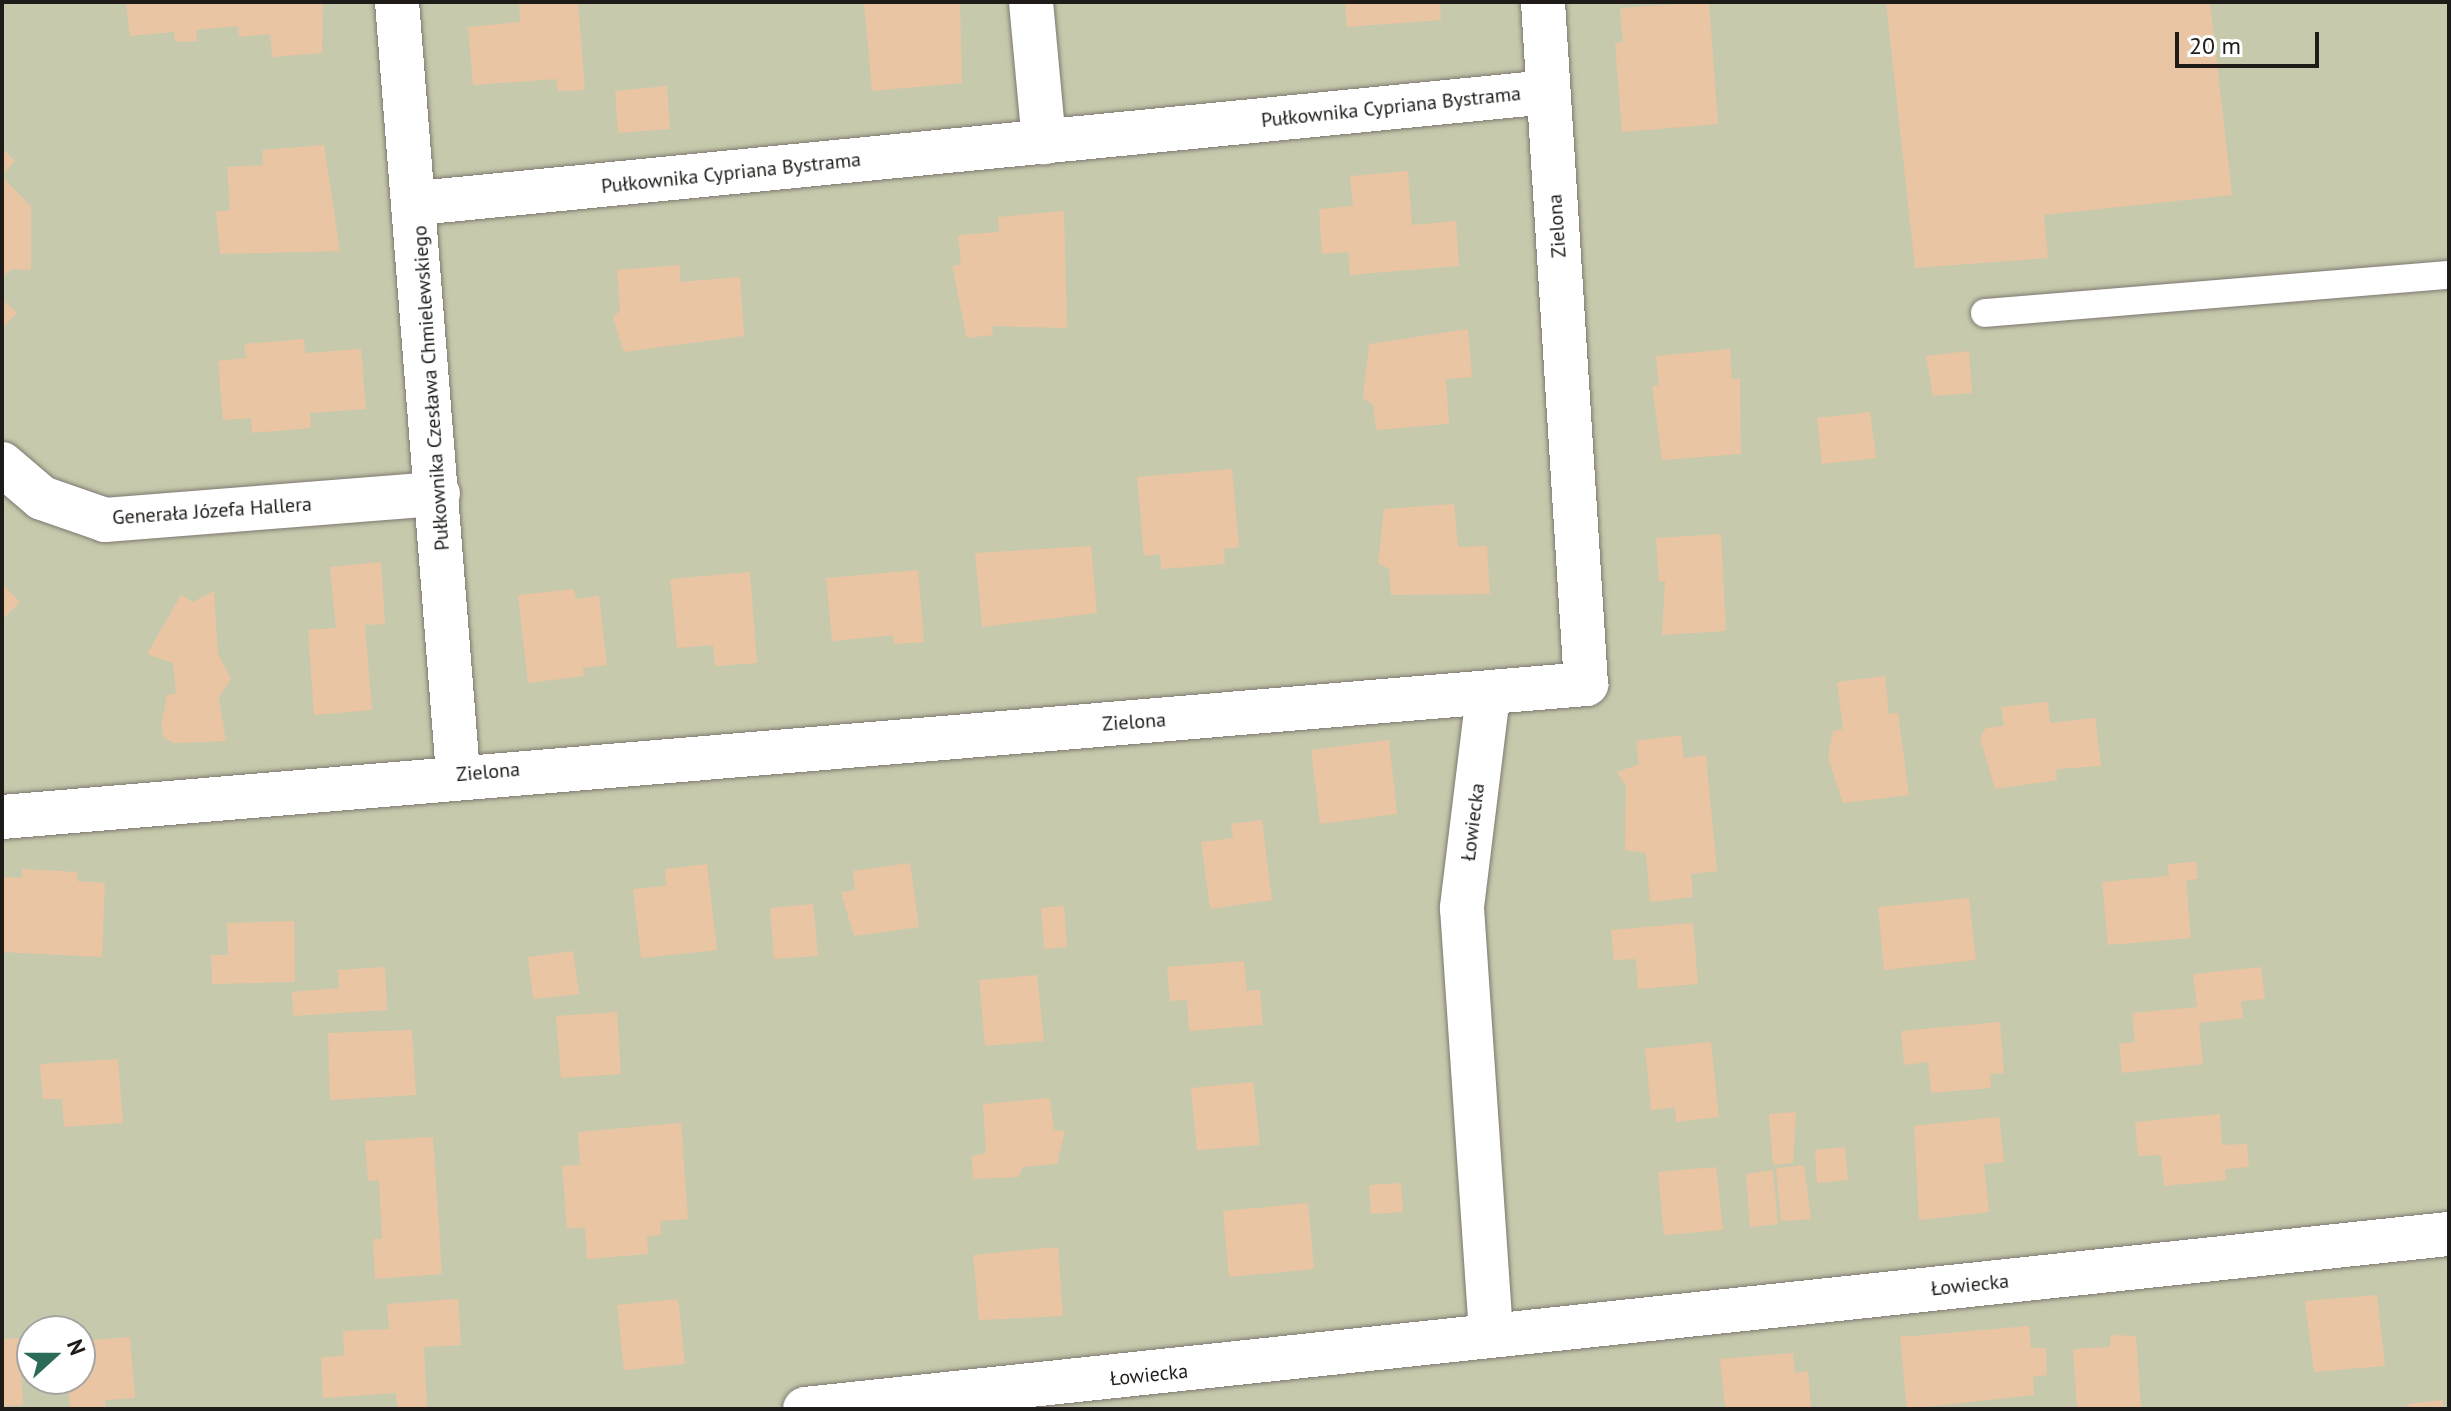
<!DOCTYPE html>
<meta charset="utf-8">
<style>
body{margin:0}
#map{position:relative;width:2451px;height:1411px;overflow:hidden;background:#eae2db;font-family:"PT Sans",sans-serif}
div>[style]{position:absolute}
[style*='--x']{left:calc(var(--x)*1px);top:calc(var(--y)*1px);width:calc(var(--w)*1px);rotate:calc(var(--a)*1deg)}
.green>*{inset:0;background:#c6c9ab}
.building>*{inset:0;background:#eac5a4}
.roads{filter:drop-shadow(0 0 2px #7f7771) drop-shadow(0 0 2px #7f7771)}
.lane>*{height:28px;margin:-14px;padding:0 14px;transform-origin:14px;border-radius:14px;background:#fff}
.street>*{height:44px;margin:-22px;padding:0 22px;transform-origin:22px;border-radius:22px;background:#fff}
span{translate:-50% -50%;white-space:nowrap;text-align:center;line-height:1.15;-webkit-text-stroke:8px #fff;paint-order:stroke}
.street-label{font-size:20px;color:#1e1b18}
.frame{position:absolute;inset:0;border:4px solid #1e1b18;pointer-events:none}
.north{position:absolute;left:16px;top:1315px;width:80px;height:80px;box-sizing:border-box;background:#fff;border:2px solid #a5a4a3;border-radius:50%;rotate:69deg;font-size:22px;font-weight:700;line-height:32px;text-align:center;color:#1e1b18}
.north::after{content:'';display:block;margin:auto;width:28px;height:36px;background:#2b6b58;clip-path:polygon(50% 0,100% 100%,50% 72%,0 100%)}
.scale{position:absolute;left:2175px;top:32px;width:144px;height:36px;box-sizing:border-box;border:4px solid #1e1b18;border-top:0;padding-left:10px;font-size:24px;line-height:28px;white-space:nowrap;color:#1e1b18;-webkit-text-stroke:6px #fff;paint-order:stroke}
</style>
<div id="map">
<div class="green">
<div style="clip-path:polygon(evenodd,2px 2px,2449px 2px,2449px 1409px,2px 1409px,2px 2px,32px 1331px,80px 1331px,80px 1379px,32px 1379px,32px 1331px)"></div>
</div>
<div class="building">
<div style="clip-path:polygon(126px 2px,323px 2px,322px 53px,272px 57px,270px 34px,239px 37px,238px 26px,196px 30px,197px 41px,175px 42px,174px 32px,130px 36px)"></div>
<div style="clip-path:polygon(519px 2px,578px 2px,585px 90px,558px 91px,556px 79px,473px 85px,468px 27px,520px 22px)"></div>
<div style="clip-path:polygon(864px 2px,960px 2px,962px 83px,872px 91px)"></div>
<div style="clip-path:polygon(1345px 2px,1440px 2px,1441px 20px,1347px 27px)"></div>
<div style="clip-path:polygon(1709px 2px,1718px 124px,1622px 132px,1615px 43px,1623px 42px,1620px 8px)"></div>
<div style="clip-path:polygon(1886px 2px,2210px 2px,2232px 195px,2044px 215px,2048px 258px,1915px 268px)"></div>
<div style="clip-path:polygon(667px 86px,670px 129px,618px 133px,615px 91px)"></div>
<div style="clip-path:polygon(324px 145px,340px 251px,220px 254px,216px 212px,230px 210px,227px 167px,263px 165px,262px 150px)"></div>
<div style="clip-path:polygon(2px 148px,15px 161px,2px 175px)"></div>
<div style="clip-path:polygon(1408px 171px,1412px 225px,1456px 221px,1459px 266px,1350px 275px,1348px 252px,1322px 254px,1319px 209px,1353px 206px,1350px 176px)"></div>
<div style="clip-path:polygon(2px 177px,31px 206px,31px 270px,11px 269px,2px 278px)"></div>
<div style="clip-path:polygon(1064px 211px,1067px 328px,992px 326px,993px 335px,967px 338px,952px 266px,961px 265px,958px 235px,999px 232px,998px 217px)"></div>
<div style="clip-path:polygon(680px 265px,680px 282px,740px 277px,744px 336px,624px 352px,613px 318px,620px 310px,617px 270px)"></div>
<div style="clip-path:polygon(2px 299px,17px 313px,2px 328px)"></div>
<div style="clip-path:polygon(1468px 329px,1472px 377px,1446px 379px,1449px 424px,1376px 430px,1373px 405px,1363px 398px,1369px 344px)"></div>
<div style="clip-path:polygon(304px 339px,305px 353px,361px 349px,366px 409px,310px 413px,311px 428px,252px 433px,251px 418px,223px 420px,218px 361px,246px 358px,244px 344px)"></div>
<div style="clip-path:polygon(1730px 349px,1732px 379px,1740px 379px,1741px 454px,1662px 460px,1652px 386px,1659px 385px,1656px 356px)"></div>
<div style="clip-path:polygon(1969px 351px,1972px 393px,1933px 396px,1926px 356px)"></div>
<div style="clip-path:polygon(1870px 412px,1876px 458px,1822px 464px,1817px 418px)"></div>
<div style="clip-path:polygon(1232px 469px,1239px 547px,1224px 549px,1225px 564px,1161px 569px,1160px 554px,1144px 556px,1137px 477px)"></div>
<div style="clip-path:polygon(1454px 504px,1458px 547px,1487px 546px,1490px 594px,1391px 595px,1389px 569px,1378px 563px,1384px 509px)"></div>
<div style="clip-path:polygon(1721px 534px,1726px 631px,1662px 635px,1665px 581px,1659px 582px,1656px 538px)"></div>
<div style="clip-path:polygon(1091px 546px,1097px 613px,982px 627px,975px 553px)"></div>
<div style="clip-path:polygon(381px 562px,385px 624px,365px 625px,372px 710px,314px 715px,308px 630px,336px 628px,330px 567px)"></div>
<div style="clip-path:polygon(918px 570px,924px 642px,894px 644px,893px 635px,832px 641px,826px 578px)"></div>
<div style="clip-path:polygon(750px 572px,757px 663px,715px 666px,713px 645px,677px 648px,670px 579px)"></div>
<div style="clip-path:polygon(2px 584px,20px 602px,2px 620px)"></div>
<div style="clip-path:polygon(574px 589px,576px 599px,599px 596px,607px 665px,583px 668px,584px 676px,528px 683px,518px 595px)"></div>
<div style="clip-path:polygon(214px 591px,218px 654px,231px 679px,219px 697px,226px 741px,174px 743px,164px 738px,161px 726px,167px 695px,176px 694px,173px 663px,147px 654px,181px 595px,193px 602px)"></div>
<div style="clip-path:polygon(1885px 676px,1889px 714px,1898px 713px,1909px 795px,1843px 803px,1828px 758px,1833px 731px,1843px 729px,1837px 682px)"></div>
<div style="clip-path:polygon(2048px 702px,2050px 723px,2095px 718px,2101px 766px,2056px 769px,2057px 780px,1995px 789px,1980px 738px,1986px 728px,2004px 726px,2001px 707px)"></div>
<div style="clip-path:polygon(1681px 735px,1684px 758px,1706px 755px,1717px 871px,1691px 874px,1693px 897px,1650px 902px,1646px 853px,1625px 850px,1626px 786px,1617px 772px,1639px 764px,1636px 741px)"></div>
<div style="clip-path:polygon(1389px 740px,1397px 814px,1320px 824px,1311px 750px)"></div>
<div style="clip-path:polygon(1262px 820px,1272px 900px,1210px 909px,1201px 842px,1233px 838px,1231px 824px)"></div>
<div style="clip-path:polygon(2196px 862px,2198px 879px,2186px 880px,2191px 938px,2108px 945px,2102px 882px,2169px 876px,2168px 864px)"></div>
<div style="clip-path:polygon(910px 863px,919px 927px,854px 936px,841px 892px,855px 890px,853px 871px)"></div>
<div style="clip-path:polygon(707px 864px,717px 950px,641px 958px,633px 889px,666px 886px,665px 869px)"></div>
<div style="clip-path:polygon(22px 869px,77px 872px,77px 881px,105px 883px,102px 957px,2px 952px,2px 877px,22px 878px)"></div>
<div style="clip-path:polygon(1969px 898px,1976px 960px,1884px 970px,1878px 907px)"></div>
<div style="clip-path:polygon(813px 904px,818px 956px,774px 959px,770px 908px)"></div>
<div style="clip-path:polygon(1064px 906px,1067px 947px,1044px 949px,1041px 908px)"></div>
<div style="clip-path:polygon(294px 921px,295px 982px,212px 984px,211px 955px,228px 955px,227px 923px)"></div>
<div style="clip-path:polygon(1693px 923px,1698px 984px,1638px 989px,1636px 959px,1614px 960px,1611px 930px)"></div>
<div style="clip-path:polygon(573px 951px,579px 994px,533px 999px,528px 957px)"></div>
<div style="clip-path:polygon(1244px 961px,1247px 991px,1260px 990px,1263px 1025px,1189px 1031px,1187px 1000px,1170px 1001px,1167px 967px)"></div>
<div style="clip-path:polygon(385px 967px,387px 1010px,293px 1016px,292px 992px,339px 988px,338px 970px)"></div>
<div style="clip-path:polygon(2261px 967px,2265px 999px,2241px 1001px,2243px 1018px,2199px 1023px,2203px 1064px,2122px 1073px,2119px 1044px,2135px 1042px,2132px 1013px,2197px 1007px,2193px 974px)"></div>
<div style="clip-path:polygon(1037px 975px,1044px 1041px,985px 1046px,979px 980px)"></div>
<div style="clip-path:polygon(617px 1012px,621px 1074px,561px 1078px,556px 1016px)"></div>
<div style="clip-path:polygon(2000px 1022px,2004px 1073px,1990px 1074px,1991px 1088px,1931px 1093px,1928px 1062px,1904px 1065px,1901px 1031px)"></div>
<div style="clip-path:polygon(412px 1030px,416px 1095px,330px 1100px,328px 1033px)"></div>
<div style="clip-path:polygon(1711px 1042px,1719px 1117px,1676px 1122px,1675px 1107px,1651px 1110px,1645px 1049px)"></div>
<div style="clip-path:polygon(118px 1059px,123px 1123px,64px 1127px,62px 1099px,43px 1099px,40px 1064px)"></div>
<div style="clip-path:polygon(1253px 1082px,1260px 1145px,1197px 1150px,1191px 1088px)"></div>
<div style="clip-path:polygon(1050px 1098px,1054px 1130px,1065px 1131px,1057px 1164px,1022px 1167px,1019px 1177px,973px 1179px,972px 1156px,986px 1153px,983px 1104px)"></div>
<div style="clip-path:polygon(1796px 1112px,1793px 1163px,1773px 1165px,1769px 1114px)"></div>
<div style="clip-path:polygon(2220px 1114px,2222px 1145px,2247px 1144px,2249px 1167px,2225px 1169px,2226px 1180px,2164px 1186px,2161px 1155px,2138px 1156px,2135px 1122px)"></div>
<div style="clip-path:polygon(1999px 1117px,2004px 1162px,1984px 1164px,1989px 1212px,1919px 1220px,1914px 1126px)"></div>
<div style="clip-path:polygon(681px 1123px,688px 1219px,660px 1221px,661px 1235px,647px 1236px,648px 1254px,587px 1259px,585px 1227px,567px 1229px,562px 1166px,580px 1165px,578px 1132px)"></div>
<div style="clip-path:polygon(433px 1137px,442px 1274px,375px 1279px,373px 1239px,382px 1239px,379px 1180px,368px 1181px,365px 1141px)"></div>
<div style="clip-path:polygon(1845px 1147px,1848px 1180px,1817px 1183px,1815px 1150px)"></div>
<div style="clip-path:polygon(1804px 1165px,1811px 1219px,1781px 1221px,1776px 1168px)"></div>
<div style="clip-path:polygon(1716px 1167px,1723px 1230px,1664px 1235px,1658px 1172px)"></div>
<div style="clip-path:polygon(1773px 1170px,1778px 1224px,1750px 1227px,1746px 1174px)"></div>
<div style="clip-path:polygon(1401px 1183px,1403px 1212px,1371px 1214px,1369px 1185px)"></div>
<div style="clip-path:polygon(1308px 1203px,1314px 1269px,1229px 1277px,1223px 1211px)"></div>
<div style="clip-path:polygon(1058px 1247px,1063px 1316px,979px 1320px,973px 1255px)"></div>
<div style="clip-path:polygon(2377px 1295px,2385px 1366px,2314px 1372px,2305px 1301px)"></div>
<div style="clip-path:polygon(458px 1299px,461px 1345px,424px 1347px,427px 1409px,397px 1409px,396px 1393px,323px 1398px,321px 1357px,344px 1356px,343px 1331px,389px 1329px,387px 1304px)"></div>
<div style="clip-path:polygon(678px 1299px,685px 1364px,624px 1370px,617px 1305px)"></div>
<div style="clip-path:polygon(2029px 1326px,2031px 1348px,2046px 1348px,2047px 1375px,2033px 1377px,2034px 1395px,1907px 1409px,1900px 1337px)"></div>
<div style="clip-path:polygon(2111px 1335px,2136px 1336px,2141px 1409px,2077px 1409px,2073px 1349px,2110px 1347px)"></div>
<div style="clip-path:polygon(130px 1337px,135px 1398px,105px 1400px,106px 1409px,70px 1409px,68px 1379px,80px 1379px,80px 1341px)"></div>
<div style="clip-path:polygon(19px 1338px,23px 1405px,2px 1406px,2px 1339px)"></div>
<div style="clip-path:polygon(1793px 1353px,1795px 1373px,1808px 1371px,1811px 1409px,1725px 1409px,1720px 1359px)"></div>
<div style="clip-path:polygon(2443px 1400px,2443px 1409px,2409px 1409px,2409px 1404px)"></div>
</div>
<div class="roads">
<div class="lane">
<div style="--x:1985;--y:313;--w:466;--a:-4.7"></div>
</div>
<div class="street">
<div style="--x:397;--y:2;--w:774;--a:85.48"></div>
<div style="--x:1031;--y:2;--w:141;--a:84.7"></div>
<div style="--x:418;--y:203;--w:1135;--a:-5.61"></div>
<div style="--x:2;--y:464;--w:52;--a:40.4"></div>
<div style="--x:42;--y:498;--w:67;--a:19.2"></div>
<div style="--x:105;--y:520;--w:334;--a:-4.5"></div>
<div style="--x:1488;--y:695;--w:215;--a:97"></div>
<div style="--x:1462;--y:908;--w:426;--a:86.1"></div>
<div style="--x:2;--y:817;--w:1590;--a:-4.8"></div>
<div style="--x:1586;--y:684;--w:683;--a:-93.61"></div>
<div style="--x:805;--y:1409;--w:1653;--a:-6.08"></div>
</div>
</div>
<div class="street-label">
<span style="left:1391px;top:107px;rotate:-6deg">Pułkownika Cypriana Bystrama</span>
<span style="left:731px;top:173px;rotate:-6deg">Pułkownika Cypriana Bystrama</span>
<span style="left:1557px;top:226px;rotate:-94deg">Zielona</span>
<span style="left:431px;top:388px;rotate:-94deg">Pułkownika Czesława Chmielewskiego</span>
<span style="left:212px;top:511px;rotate:-4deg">Generała Józefa Hallera</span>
<span style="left:1134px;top:722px;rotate:-4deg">Zielona</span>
<span style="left:488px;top:772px;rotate:-5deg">Zielona</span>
<span style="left:1473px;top:822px;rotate:-83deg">Łowiecka</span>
<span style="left:1970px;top:1285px;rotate:-6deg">Łowiecka</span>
<span style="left:1149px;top:1375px;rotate:-6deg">Łowiecka</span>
</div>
<div class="frame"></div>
<div class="north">N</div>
<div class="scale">20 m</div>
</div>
